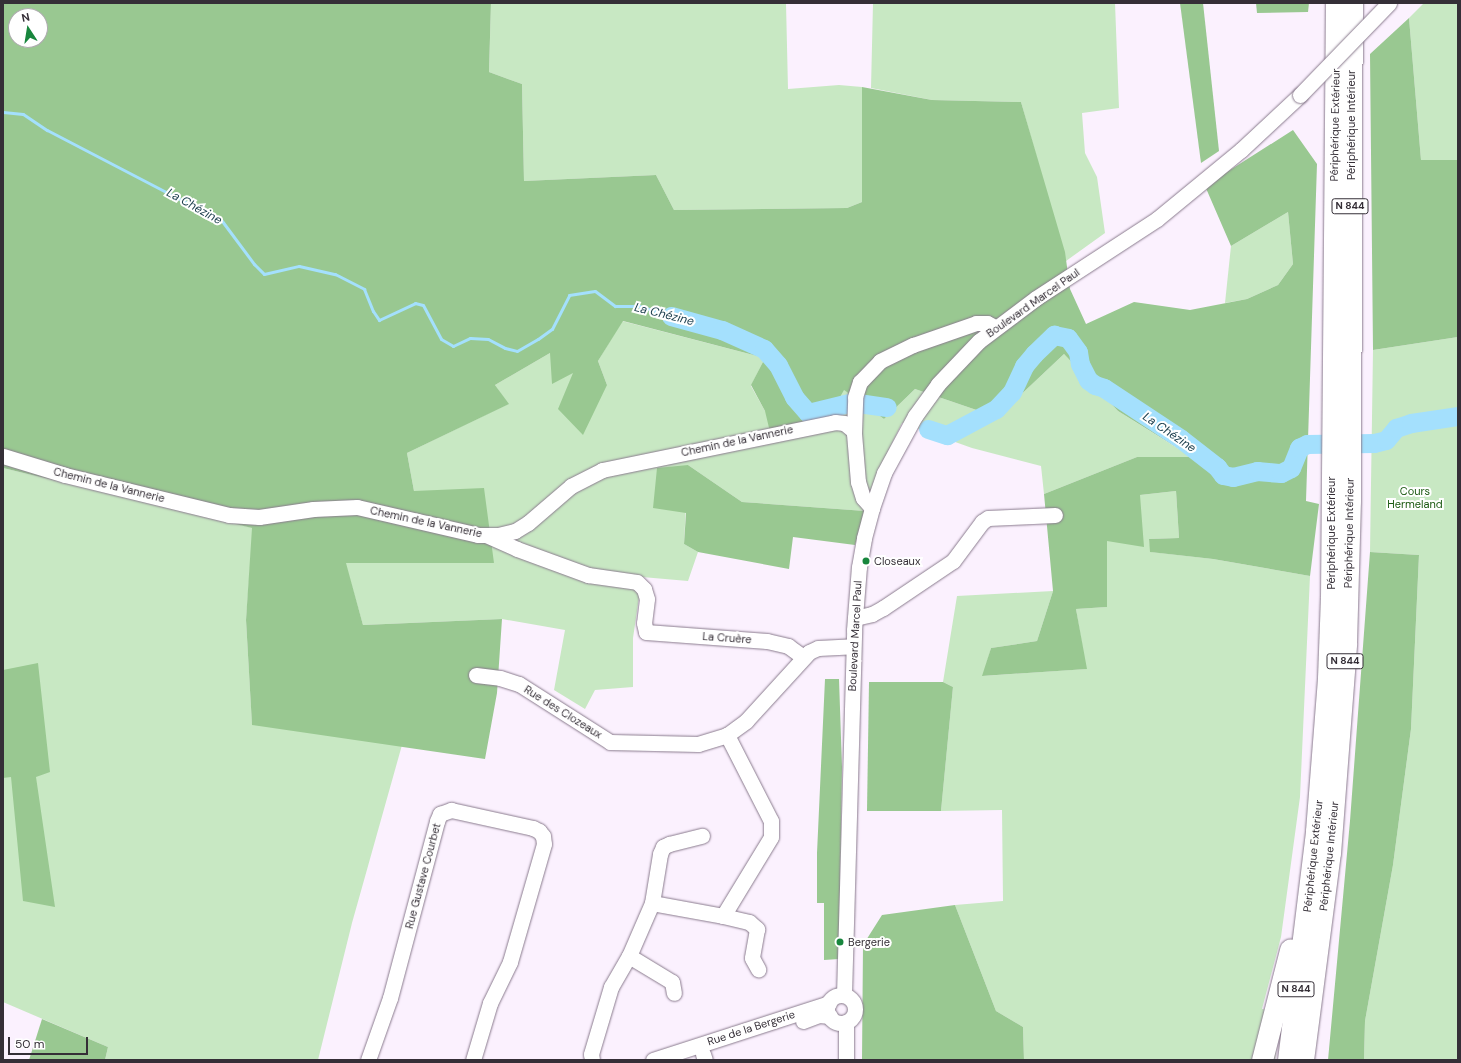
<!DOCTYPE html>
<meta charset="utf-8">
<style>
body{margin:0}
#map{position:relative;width:1461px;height:1063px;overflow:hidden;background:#fbf1fe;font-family:"DM Sans",sans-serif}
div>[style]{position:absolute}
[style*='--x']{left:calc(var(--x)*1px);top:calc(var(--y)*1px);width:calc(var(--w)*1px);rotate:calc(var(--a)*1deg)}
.green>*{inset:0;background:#c8e8c3}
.forest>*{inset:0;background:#99c891}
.stream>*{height:3px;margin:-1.5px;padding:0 1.5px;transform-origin:1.5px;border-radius:1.5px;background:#a4e0fd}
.river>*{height:19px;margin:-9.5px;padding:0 9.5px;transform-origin:9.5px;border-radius:9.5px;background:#a4e0fd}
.roads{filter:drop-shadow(0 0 1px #8a7b8e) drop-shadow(0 0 1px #8a7b8e)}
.minor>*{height:15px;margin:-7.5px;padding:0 7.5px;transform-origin:7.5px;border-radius:7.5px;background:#fff}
.minor>.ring{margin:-7.5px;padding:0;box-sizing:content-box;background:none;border:15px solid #fff;border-radius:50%}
.highway>*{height:21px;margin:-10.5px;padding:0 10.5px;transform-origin:10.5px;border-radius:10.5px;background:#fff}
.bridges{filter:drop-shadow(0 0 1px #8a7b8e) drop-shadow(0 0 1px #8a7b8e)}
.minor-bridge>*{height:15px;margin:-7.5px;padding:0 7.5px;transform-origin:7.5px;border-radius:7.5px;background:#fff}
.dots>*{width:11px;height:11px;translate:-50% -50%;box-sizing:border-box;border:2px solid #fff;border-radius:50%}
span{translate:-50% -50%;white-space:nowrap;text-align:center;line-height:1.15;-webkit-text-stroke:4px #fff;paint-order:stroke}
.shield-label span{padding:1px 3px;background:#fff;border:1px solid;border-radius:3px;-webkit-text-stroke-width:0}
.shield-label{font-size:10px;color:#352f37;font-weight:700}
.street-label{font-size:11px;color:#352f37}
.park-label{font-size:11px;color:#1a5810}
.poi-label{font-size:11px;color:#352f37}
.left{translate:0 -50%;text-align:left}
.water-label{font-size:12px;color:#183b4a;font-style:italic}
.frame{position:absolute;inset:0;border:4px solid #352f37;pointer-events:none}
.north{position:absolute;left:8px;top:8px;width:40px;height:40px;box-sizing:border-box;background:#fff;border:1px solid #aeacaf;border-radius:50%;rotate:348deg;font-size:11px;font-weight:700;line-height:16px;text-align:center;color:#352f37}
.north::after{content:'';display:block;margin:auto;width:14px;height:18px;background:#18863d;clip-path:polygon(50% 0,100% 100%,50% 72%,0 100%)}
.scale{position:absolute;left:8px;top:1037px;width:80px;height:18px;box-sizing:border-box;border:2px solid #352f37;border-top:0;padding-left:5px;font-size:12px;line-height:14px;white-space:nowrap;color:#352f37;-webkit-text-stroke:3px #fff;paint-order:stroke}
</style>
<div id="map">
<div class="green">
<div style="clip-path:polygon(491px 3px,786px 3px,788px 89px,839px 85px,862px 87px,862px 202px,847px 208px,674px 210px,656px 175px,524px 181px,522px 84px,489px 72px)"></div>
<div style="clip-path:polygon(873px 3px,1115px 3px,1119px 108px,1082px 113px,1085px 153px,1097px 177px,1105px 233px,1066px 261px,1021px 102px,932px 100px,871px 88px)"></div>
<div style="clip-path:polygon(1424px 3px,1458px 3px,1458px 160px,1421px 160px,1409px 18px)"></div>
<div style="clip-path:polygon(1288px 212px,1293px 264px,1278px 285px,1247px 299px,1225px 303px,1231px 246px)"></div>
<div style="clip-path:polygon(622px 321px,765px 358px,751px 386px,765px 411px,836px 404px,843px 389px,884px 419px,915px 389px,997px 417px,1064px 354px,1118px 411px,1193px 458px,1137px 457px,1044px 494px,1041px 466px,972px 448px,902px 423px,877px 474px,865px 511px,742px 502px,688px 465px,684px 544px,698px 552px,688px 581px,642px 577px,633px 638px,633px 687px,595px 690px,585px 709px,554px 690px,565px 630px,502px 619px,363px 625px,345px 562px,494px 563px,414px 491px,407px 453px,508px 404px,495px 385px,550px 353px,574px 373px,607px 385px,598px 361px)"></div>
<div style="clip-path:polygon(1458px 337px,1458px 1060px,1364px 1060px,1365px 1021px,1393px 865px,1411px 729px,1419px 555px,1370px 552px,1373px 350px)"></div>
<div style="clip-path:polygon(3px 468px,253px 528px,246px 620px,252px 724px,402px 745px,352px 923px,318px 1060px,105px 1060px,108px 1047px,3px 1002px)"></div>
<div style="clip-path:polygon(1176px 491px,1179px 538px,1149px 539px,1151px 552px,1213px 559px,1310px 576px,1300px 797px,1281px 937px,1262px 1009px,1281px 1011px,1275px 1060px,1024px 1060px,1023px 1027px,996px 1011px,955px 905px,1003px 901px,1002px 810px,941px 811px,953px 687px,943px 682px,957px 596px,1053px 591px,1037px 641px,991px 648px,983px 676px,1086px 669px,1076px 609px,1107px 607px,1107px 540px,1140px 495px)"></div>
</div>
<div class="forest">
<div style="clip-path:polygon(evenodd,3px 3px,491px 3px,489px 72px,522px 84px,524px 181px,656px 175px,674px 210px,847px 208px,862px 202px,862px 87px,932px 100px,1021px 102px,1065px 252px,1070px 289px,1086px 324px,1134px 302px,1190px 310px,1247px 299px,1278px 285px,1293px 264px,1288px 212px,1231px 246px,1205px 186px,1293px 130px,1317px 164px,1306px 501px,1319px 504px,1310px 576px,1213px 559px,1150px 552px,1149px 539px,1179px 538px,1176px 491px,1140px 495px,1144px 547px,1107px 541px,1107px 607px,1076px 609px,1087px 669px,982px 676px,991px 648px,1037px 641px,1053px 591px,1044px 494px,1137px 457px,1192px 457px,1118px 411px,1064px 354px,997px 417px,915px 389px,884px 419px,844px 390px,836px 404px,814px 421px,770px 432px,765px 411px,751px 385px,765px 358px,623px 321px,598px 361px,607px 385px,583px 435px,558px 409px,573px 373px,552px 384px,550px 353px,495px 385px,509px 404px,407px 453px,414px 491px,484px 488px,494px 563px,346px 563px,363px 625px,502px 619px,497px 693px,485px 759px,252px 725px,246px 620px,252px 528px,3px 468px,3px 3px,16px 16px,40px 16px,40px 40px,16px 40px,16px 16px)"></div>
<div style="clip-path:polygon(1180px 3px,1203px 3px,1219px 151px,1201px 163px)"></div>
<div style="clip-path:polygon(1256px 3px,1309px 3px,1308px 12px,1257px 13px)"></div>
<div style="clip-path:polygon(1409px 18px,1421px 160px,1458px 160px,1458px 337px,1373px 350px,1370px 54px)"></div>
<div style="clip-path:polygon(688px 465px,742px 502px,865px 511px,855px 545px,793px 537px,789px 569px,698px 552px,684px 544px,686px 513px,653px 508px,657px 468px)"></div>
<div style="clip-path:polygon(1370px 552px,1419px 555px,1411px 729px,1393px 865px,1365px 1021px,1364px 1060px,1328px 1060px,1350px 821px)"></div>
<div style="clip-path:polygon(38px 663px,50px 772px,36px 777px,55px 907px,23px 901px,11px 777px,3px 778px,3px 670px)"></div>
<div style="clip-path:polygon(825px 679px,839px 679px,842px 767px,839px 959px,824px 960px,824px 903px,817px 903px,817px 853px)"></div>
<div style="clip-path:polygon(869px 682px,943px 682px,953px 687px,941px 811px,867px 811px)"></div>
<div style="clip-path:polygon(955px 905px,996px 1011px,1023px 1027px,1024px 1060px,862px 1060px,863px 945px,882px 915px)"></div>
<div style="clip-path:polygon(42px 1019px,108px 1047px,105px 1060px,29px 1060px)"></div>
</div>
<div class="stream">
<div style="--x:3;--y:112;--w:20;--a:6"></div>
<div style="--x:23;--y:114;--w:29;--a:34"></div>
<div style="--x:47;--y:130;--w:197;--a:27.5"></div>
<div style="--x:222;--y:221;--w:54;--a:53.3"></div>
<div style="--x:254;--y:264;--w:14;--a:45"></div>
<div style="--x:264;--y:274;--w:36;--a:-13"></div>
<div style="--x:299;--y:266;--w:37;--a:13"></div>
<div style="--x:335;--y:274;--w:33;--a:27"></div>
<div style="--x:364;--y:289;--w:24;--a:68"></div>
<div style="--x:373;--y:311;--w:11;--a:56"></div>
<div style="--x:379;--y:320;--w:40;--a:-25"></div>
<div style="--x:415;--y:303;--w:8;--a:14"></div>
<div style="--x:423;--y:305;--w:38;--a:62"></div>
<div style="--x:441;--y:339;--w:14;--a:30"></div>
<div style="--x:453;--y:346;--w:19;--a:-25"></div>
<div style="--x:470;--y:338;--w:18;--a:3"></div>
<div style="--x:488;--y:339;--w:19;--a:28"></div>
<div style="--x:505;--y:348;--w:12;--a:14"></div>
<div style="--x:517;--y:351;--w:24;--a:-30"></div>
<div style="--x:538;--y:339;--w:17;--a:-36"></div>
<div style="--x:552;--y:329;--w:38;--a:-63"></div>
<div style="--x:569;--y:295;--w:26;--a:-9"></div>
<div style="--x:595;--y:291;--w:25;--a:37"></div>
<div style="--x:615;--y:306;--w:24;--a:0"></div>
<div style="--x:639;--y:306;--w:34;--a:17"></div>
</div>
<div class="river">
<div style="--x:671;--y:316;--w:53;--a:15.4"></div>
<div style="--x:722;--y:330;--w:46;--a:24.3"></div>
<div style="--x:764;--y:349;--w:21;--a:49"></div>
<div style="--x:778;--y:365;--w:36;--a:63"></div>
<div style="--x:794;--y:397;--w:21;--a:49"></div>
<div style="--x:808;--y:413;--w:42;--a:-13.7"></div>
<div style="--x:858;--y:403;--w:29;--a:8"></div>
<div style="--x:928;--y:429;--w:20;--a:18"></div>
<div style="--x:947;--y:435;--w:55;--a:-28"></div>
<div style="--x:996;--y:409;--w:23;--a:-47"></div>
<div style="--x:1012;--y:392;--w:29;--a:-65"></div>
<div style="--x:1024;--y:366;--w:16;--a:-50"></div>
<div style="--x:1034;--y:354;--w:28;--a:-44"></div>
<div style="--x:1054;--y:335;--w:14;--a:12"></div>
<div style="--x:1068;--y:338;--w:17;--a:54"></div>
<div style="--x:1078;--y:352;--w:12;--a:81"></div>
<div style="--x:1080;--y:364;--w:18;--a:63"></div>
<div style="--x:1088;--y:380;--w:9;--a:36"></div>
<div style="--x:1095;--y:385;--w:9;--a:18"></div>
<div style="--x:1104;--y:388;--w:92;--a:33.5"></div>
<div style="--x:1181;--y:439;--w:46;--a:37.9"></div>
<div style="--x:1217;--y:467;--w:10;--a:53"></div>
<div style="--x:1223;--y:475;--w:10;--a:11"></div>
<div style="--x:1233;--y:477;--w:25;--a:-14"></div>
<div style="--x:1257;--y:471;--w:24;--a:5"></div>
<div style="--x:1281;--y:473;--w:11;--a:-27"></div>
<div style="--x:1291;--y:468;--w:22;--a:-68"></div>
<div style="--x:1299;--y:448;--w:9;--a:-27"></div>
<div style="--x:1307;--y:444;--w:67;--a:-0.9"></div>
<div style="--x:1374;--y:443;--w:12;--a:-14"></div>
<div style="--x:1386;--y:440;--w:16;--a:-50"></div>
<div style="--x:1396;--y:428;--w:16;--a:-18"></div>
<div style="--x:1411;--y:423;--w:48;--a:-8.5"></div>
</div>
<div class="roads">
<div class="minor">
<div style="--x:3;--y:456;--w:65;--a:17"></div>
<div style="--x:65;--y:475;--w:169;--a:13.7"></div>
<div style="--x:229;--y:515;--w:30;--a:4"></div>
<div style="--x:259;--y:517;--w:55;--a:-8.4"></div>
<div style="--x:313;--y:509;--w:44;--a:-2.6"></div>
<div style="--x:357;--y:507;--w:124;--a:13"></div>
<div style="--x:478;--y:535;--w:20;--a:0"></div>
<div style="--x:498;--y:535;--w:17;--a:-13"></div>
<div style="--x:515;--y:531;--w:15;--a:-32"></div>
<div style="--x:528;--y:523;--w:57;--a:-40.7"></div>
<div style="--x:571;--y:486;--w:35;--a:-27"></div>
<div style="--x:602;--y:470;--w:238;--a:-11.6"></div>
<div style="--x:835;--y:422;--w:9;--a:6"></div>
<div style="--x:844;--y:423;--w:13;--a:39"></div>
<div style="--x:872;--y:508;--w:13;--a:-132"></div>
<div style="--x:863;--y:498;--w:17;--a:-107"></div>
<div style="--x:858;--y:482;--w:49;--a:-94.7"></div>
<div style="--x:854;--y:433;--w:36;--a:-88"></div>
<div style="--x:855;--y:397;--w:16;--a:-72"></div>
<div style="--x:860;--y:382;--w:29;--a:-46"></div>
<div style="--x:880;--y:361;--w:37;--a:-26"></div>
<div style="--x:913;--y:345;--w:67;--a:-19.2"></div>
<div style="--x:976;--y:323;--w:11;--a:0"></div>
<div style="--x:987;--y:323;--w:9;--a:27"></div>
<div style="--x:488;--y:536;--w:32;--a:24"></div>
<div style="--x:517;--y:549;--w:76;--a:20.1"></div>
<div style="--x:588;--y:575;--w:49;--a:8.1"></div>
<div style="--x:637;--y:582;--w:10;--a:45"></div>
<div style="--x:644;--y:589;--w:10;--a:73"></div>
<div style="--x:647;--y:599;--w:24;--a:97"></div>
<div style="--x:644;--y:623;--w:9;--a:77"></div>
<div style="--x:646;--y:632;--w:121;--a:4.3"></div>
<div style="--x:767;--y:641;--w:22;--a:13"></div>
<div style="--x:788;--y:646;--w:19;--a:36"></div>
<div style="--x:855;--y:618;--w:17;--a:-13"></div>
<div style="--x:872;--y:614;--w:13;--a:-29"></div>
<div style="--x:883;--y:608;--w:84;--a:-33.9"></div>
<div style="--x:953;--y:561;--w:49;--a:-53.4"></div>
<div style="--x:982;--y:522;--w:7;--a:-34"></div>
<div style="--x:988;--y:518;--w:67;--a:-2.6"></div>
<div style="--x:476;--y:675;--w:24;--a:7"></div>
<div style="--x:500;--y:678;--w:20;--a:18"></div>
<div style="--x:519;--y:684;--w:108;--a:32.5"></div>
<div style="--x:610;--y:742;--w:88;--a:1.3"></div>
<div style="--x:698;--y:744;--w:30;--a:-17"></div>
<div style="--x:727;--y:735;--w:24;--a:-36"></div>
<div style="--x:746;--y:721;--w:93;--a:-47.6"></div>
<div style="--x:809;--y:652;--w:10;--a:-24"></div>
<div style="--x:818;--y:648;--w:35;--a:-3"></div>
<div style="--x:652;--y:903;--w:72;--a:10.4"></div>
<div style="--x:723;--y:916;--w:92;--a:-58.7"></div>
<div style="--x:771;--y:837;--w:16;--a:-90"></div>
<div style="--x:771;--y:821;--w:97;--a:-117.1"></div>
<div style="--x:723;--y:916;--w:27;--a:13"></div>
<div style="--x:749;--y:922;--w:11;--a:41"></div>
<div style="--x:757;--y:929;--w:29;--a:100"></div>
<div style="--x:752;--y:958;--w:13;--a:61"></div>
<div style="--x:629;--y:956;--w:50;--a:31.2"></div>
<div style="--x:672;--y:982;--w:11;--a:80"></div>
<div style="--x:844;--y:995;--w:365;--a:-88.4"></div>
<div style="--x:854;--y:630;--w:63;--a:-85.5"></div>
<div style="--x:859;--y:567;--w:29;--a:-80"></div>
<div style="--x:864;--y:538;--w:31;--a:-75"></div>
<div style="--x:872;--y:508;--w:37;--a:-71"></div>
<div style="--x:884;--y:473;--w:65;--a:-61.5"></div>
<div style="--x:915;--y:416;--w:39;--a:-54"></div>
<div style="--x:938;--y:384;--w:59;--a:-46.4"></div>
<div style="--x:979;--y:341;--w:71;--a:-37"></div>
<div style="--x:1036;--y:298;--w:145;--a:-33.1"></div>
<div style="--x:1157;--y:219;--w:109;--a:-39.4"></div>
<div style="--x:1241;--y:150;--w:81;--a:-43"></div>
<div class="ring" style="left:827px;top:995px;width:13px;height:13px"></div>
<div style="--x:803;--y:1021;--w:17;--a:-21"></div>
<div style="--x:819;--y:1015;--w:11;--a:5"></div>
<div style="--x:703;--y:1054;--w:6;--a:72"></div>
<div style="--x:368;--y:1060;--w:66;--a:-70.5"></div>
<div style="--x:390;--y:998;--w:183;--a:-75.1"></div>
<div style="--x:437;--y:821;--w:8;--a:-67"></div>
<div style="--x:440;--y:814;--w:12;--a:-20"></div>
<div style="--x:451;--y:810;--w:84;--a:12.4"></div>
<div style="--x:533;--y:828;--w:7;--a:27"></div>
<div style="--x:539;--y:831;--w:6;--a:51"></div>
<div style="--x:543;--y:836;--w:8;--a:83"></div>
<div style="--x:544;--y:844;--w:123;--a:106.1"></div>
<div style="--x:510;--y:962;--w:46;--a:116"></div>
<div style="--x:490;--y:1003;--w:59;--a:106.6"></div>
<div style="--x:592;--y:1060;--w:6;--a:-99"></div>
<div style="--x:591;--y:1054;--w:70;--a:-73.4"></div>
<div style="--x:611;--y:987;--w:36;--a:-60"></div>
<div style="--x:629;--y:956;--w:58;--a:-66.5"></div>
<div style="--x:652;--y:903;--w:50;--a:-80.7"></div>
<div style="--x:660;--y:854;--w:8;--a:-67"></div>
<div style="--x:663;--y:847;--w:7;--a:-27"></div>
<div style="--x:669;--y:844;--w:34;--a:-14"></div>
<div style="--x:653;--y:1060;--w:185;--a:-17.9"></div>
<div style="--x:846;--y:1060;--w:38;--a:-90"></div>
</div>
<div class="highway">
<div style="--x:1262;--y:1060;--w:114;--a:-75.7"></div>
<div style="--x:1288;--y:1060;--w:231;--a:-83"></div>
<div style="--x:1316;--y:831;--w:153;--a:-85.5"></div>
<div style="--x:1328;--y:678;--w:81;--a:-87.9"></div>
<div style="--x:1331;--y:597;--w:594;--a:-89.52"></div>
<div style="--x:1303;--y:1060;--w:209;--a:-82.6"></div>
<div style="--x:1330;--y:853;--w:211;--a:-85.6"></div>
<div style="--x:1346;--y:643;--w:142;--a:-88.4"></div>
<div style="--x:1350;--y:501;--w:498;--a:-89.8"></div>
</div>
</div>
<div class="bridges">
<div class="minor-bridge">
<div style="--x:1300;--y:95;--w:128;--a:-45.9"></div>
</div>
</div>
<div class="dots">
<div style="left:866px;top:561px;background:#18863d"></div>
<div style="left:840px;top:942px;background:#18863d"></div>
</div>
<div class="shield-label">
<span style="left:1350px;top:206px">N 844</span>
<span style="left:1345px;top:661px">N 844</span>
<span style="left:1296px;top:989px">N 844</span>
</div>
<div class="street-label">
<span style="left:1335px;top:125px;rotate:-89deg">Périphérique Extérieur</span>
<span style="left:1351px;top:125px;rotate:-90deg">Périphérique Intérieur</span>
<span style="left:1033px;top:303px;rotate:-35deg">Boulevard Marcel Paul</span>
<span style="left:737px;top:441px;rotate:-12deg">Chemin de la Vannerie</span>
<span style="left:109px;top:485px;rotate:14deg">Chemin de la Vannerie</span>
<span style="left:426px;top:522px;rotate:12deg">Chemin de la Vannerie</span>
<span style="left:1331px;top:533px;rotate:-90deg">Périphérique Extérieur</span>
<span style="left:1349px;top:533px;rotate:-89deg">Périphérique Intérieur</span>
<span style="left:855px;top:636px;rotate:-87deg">Boulevard Marcel Paul</span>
<span style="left:727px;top:638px;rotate:4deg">La Cruère</span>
<span style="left:563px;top:712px;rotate:32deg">Rue des Clozeaux</span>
<span style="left:1313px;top:856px;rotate:-84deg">Périphérique Extérieur</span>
<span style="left:1329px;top:856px;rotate:-84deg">Périphérique Intérieur</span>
<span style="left:423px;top:876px;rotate:-75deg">Rue Gustave Courbet</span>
<span style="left:751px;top:1028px;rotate:-18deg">Rue de la Bergerie</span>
</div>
<div class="park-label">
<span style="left:1415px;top:498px">Cours<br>Hermeland</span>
</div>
<div class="poi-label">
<span class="left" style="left:874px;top:561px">Closeaux</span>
<span class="left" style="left:848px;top:942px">Bergerie</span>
</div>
<div class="water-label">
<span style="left:194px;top:207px;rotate:29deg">La Chézine</span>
<span style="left:664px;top:315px;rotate:14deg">La Chézine</span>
<span style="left:1169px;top:433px;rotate:34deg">La Chézine</span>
</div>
<div class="frame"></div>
<div class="north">N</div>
<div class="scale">50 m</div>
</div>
